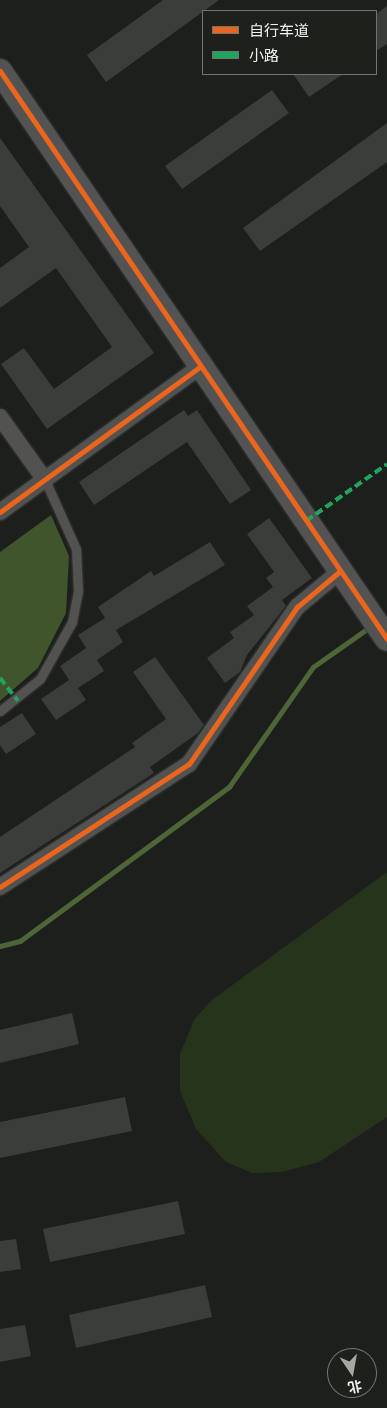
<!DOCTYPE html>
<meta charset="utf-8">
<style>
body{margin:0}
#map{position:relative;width:387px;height:1408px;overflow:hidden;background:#1d1f1c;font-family:"Libre Baskerville","Noto Sans SC",serif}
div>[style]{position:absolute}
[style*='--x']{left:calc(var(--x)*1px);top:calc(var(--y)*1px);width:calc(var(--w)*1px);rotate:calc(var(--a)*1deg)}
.green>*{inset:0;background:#27341c}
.forest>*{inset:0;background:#40552b}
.stream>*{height:4.5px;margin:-2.25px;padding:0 2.25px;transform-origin:2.25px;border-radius:2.25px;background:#4e6538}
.building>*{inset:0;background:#3b3d3a}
.roads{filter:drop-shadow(0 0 1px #3a3c3a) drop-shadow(0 0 1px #3a3c3a)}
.lane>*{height:9px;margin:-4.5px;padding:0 4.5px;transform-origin:4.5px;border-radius:4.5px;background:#525251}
.street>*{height:16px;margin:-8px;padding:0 8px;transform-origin:8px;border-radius:8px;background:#525251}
.secondary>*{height:24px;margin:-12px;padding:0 12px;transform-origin:12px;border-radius:12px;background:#545353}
.quiet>*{height:4px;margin-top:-2px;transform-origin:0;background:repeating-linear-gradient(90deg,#20a55d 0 8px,transparent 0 12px)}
.cycleway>*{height:5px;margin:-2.5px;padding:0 2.5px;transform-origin:2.5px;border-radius:2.5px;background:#eb651d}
span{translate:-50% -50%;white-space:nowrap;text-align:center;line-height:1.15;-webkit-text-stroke:4px #1d201b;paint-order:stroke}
.legend{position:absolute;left:202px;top:10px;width:175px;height:65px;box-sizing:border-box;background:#1d201b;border:1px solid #71746f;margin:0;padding:6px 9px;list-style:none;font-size:15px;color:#eff2ee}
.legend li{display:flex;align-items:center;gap:10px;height:25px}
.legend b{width:25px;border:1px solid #71746f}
.north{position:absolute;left:327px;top:1348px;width:50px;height:50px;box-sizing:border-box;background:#1d201b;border:1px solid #71746f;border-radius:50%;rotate:168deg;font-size:14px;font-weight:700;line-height:20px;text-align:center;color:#eff2ee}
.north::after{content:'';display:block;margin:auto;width:18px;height:22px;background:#a6a8a4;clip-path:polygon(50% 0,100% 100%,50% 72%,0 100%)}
</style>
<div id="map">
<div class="green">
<div style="clip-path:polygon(387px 872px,387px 1117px,319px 1162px,282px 1172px,252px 1173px,226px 1162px,196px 1129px,180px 1091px,180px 1054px,194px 1020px,212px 1000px)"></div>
</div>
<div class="forest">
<div style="clip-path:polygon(51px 515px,69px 556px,66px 613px,38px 668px,0 701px,0 552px)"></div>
</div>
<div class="stream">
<div style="--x:0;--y:946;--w:21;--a:-14"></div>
<div style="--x:20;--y:941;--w:260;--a:-36.4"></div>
<div style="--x:229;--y:787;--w:146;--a:-55"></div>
<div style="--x:313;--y:667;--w:70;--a:-35.1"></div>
</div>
<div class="building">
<div style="clip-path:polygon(163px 0,219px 0,106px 82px,87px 55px)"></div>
<div style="clip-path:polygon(387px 6px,387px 44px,376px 51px,376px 14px)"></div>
<div style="clip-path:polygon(293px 74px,343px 74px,309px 97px)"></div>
<div style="clip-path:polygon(272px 90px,289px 113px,182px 189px,165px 166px)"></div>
<div style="clip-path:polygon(387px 123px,387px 162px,260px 251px,243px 228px)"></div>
<div style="clip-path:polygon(0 138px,154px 353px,47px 429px,1px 364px,24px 348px,54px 389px,112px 347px,56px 268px,0 308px,0 268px,29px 247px,0 206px)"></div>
<div style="clip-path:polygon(184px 410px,188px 416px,197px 410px,251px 490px,230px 504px,187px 442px,94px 505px,79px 482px)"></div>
<div style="clip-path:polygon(269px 518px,312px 578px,282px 600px,286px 606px,247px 655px,240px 672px,225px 683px,207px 658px,234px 638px,230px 632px,254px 615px,247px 606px,273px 587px,266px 578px,274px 572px,247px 534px)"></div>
<div style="clip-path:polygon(210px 542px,225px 565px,116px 630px,123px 642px,97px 660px,104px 671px,78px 688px,86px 700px,56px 720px,41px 699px,69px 680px,60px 666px,86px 648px,78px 635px,105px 618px,98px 607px,151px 571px,154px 576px)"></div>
<div style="clip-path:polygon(155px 657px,204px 725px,198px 733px,150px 767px,154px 773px,0 873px,0 837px,135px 747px,132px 743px,166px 719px,133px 672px)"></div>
<div style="clip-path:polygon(22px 713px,36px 734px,6px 754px,0 745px,0 727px)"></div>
<div style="clip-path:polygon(72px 1013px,79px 1044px,0 1063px,0 1030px)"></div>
<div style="clip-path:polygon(125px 1097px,132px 1131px,0 1158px,0 1122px)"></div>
<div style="clip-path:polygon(178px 1201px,185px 1234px,50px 1262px,43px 1229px)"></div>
<div style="clip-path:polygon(16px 1239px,21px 1269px,0 1272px,0 1241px)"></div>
<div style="clip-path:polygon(205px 1285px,212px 1317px,76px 1348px,69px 1315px)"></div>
<div style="clip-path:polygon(25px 1325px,31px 1356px,0 1362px,0 1329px)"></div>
</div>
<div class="roads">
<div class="lane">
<div style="--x:0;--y:711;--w:51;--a:-38.7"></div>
<div style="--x:40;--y:679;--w:65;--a:-60.7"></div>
<div style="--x:72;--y:622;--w:32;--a:-79"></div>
<div style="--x:78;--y:591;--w:42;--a:-92.7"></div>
<div style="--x:76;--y:549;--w:76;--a:-114.2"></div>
</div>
<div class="street">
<div style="--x:0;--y:417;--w:77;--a:54.5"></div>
<div style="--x:0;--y:512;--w:248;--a:-36"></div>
<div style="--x:0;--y:887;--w:225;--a:-33.1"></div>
<div style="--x:189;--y:764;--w:191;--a:-55.5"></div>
<div style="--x:297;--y:607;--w:56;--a:-39.9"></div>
</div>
<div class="secondary">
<div style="--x:0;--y:71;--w:687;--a:55.73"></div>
</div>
</div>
<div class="quiet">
<div style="--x:306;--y:521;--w:99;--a:-35.1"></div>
<div style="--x:0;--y:678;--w:29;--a:52"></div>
</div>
<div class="cycleway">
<div style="--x:0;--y:71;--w:687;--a:55.73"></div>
<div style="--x:0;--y:512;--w:248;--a:-36"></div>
<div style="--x:0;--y:887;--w:225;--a:-33.1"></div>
<div style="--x:189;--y:764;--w:191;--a:-55.5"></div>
<div style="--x:297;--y:607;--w:56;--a:-39.9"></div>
</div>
<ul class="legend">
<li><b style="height:6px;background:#eb651d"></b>自行车道</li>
<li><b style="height:6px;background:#20a55d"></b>小路</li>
</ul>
<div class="north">北</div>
</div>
